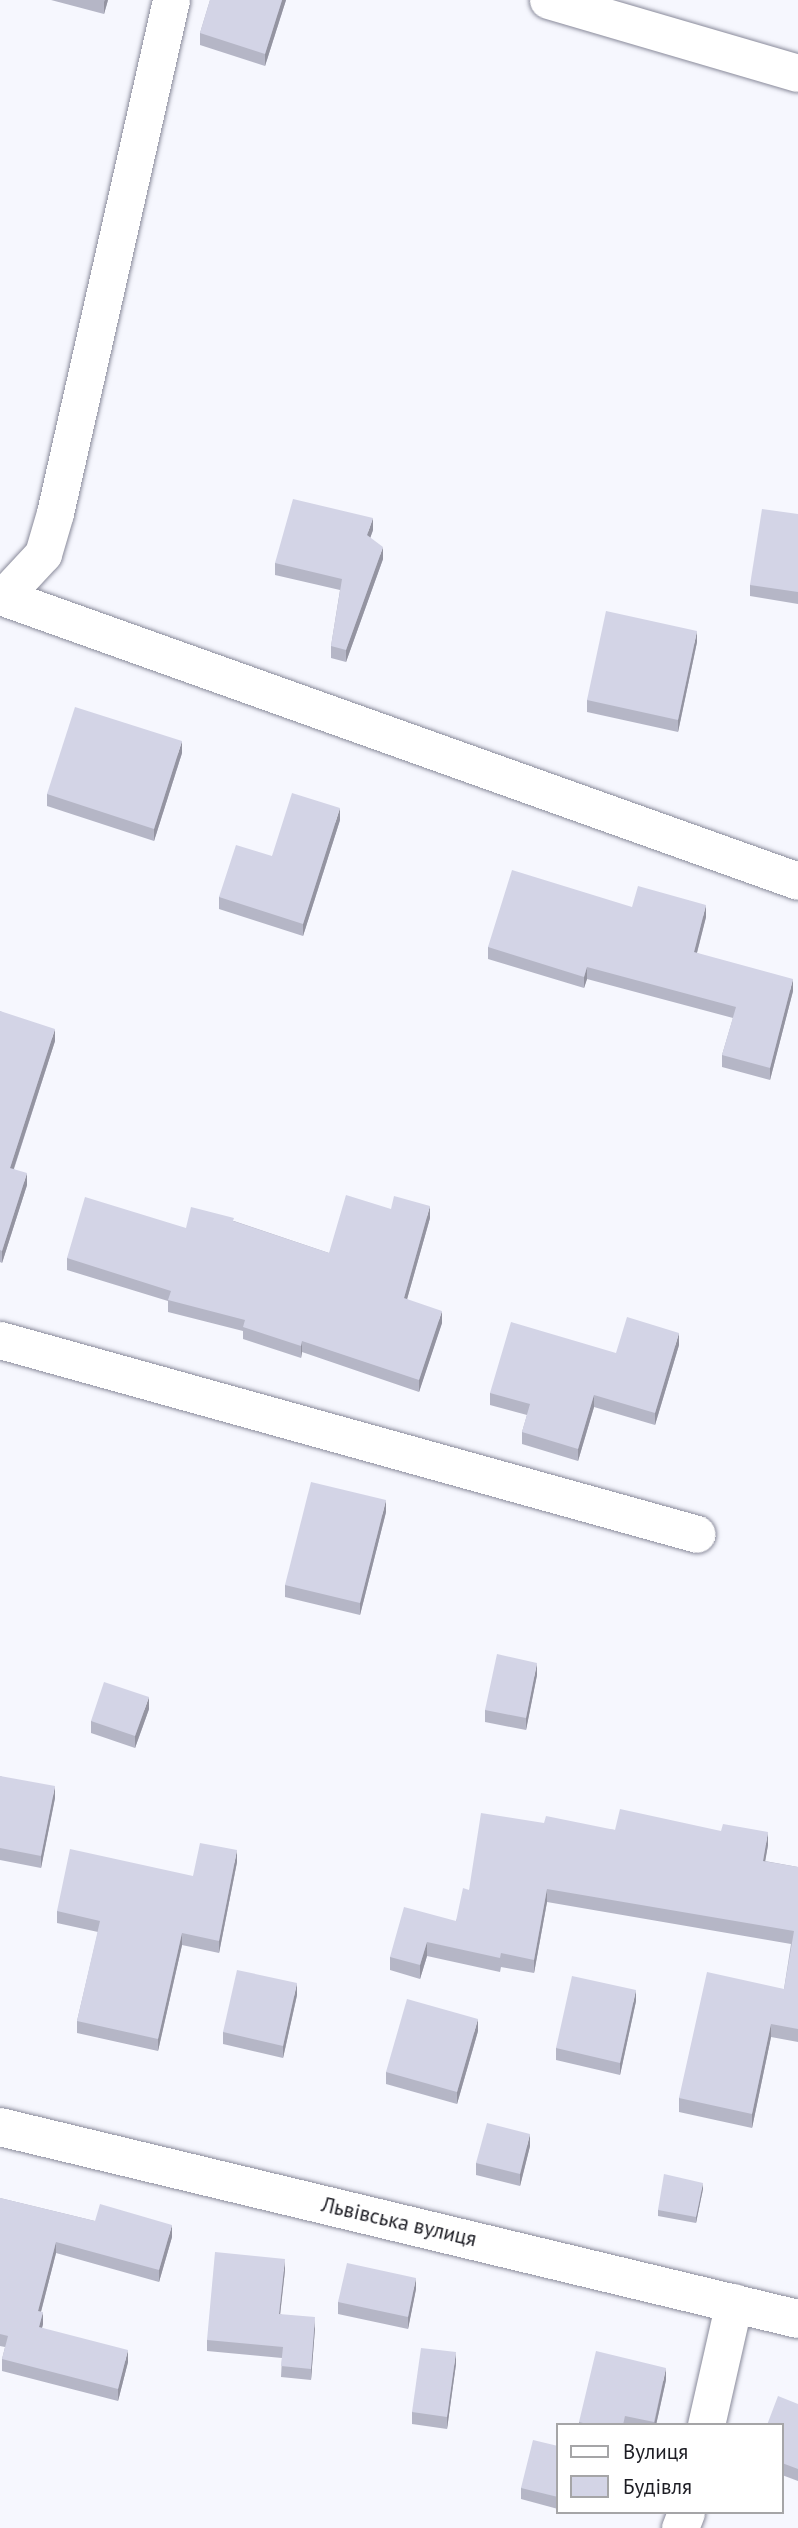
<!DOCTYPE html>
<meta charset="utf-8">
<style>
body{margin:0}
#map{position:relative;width:798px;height:2528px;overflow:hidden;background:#f6f7fe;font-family:"PT Sans",sans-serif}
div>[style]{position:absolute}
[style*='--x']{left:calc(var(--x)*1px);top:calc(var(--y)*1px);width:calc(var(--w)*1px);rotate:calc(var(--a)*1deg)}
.roads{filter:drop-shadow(0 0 2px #898a9a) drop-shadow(0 0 2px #898a9a)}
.minor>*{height:37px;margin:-18.5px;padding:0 18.5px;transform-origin:18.5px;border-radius:18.5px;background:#fff}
.major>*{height:38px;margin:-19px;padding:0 19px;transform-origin:19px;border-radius:19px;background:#fff}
.wall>*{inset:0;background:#b5b6c6}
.shaded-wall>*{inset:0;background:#9494a1}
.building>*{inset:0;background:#d3d4e6}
span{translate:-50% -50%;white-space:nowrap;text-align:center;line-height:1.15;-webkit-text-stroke:5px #fff;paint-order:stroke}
.street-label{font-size:21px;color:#1d1d24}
.legend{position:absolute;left:556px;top:2423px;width:228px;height:91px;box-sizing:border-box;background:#fff;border:2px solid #a5a5a7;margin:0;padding:9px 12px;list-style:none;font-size:21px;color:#1d1d24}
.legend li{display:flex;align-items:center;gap:14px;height:35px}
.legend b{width:35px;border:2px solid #a5a5a7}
</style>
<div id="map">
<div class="roads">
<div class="minor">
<div style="--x:548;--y:0;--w:260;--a:16.3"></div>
<div style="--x:0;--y:596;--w:847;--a:19.65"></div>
<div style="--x:3;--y:597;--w:59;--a:-47.1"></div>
<div style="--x:43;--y:554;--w:43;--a:-73.7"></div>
<div style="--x:55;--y:513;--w:526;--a:-77.26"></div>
<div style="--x:0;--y:1340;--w:723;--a:15.55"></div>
<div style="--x:706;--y:2425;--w:126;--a:-77.2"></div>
<div style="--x:680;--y:2528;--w:17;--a:-69"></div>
</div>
<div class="major">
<div style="--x:0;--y:2127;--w:821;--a:13.53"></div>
</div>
</div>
<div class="wall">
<div style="clip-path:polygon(51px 0,108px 0,104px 14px)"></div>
<div style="clip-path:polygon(210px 0,286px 0,265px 66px,200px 45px,200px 33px)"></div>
<div style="clip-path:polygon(798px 514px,798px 604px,750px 596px,750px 585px)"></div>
<div style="clip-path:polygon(373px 530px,370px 538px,383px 559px,346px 662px,331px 658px,331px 646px,340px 590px,275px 575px,275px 563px)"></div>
<div style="clip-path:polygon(697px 642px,678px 732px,587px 712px,587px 700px)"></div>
<div style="clip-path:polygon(182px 753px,154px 841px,47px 806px,47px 794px)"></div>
<div style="clip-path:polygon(340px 820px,303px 936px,219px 909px,219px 897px,272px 856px)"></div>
<div style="clip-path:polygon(632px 907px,706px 917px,697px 953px,793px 991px,770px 1080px,722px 1067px,722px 1055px,733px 1018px,587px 979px,584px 988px,488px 959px,488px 947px)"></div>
<div style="clip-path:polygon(0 1011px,55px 1041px,14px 1169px,27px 1185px,2px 1263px,0 1262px)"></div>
<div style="clip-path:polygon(391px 1209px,430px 1218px,407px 1299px,442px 1323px,419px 1392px,302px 1352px,301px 1358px,243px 1339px,243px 1331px,168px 1312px,168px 1301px,67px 1270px,67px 1258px,186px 1228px,234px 1221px,329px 1253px)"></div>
<div style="clip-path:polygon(679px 1345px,655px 1425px,594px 1407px,578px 1461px,522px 1444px,522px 1432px,527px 1415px,490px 1405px,490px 1393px,616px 1353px)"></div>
<div style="clip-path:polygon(386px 1512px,360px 1615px,285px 1597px,285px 1585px)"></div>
<div style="clip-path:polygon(537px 1675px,526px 1730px,485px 1722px,485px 1710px)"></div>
<div style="clip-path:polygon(149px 1709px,135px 1748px,91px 1733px,91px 1721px)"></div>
<div style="clip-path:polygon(0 1776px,55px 1798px,41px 1868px,0 1860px)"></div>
<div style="clip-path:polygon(544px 1823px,768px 1845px,765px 1861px,798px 1867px,798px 2042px,771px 2037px,752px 2128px,679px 2112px,679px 2098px,784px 1989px,791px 1944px,547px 1902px,534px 1973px,501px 1967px,500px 1972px,427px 1956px,420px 1979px,390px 1970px,390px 1957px,456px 1921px,469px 1890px)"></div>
<div style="clip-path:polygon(237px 1862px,219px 1953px,182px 1945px,158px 2051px,77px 2033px,77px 2021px,98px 1932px,57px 1923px,57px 1911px,193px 1876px)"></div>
<div style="clip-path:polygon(297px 1995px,283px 2058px,223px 2044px,223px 2032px)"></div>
<div style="clip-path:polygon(636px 2001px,620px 2075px,556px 2060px,556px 2048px)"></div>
<div style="clip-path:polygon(478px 2031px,457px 2104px,386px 2084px,386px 2072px)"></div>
<div style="clip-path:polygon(530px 2146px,520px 2186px,476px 2175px,476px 2163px)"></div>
<div style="clip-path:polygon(703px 2189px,696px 2223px,658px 2216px,658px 2210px)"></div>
<div style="clip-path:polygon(0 2198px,95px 2221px,172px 2237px,159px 2282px,56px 2253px,41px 2312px,43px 2324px,42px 2328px,128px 2362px,118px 2401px,2px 2371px,2px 2359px,5px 2347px,0 2346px)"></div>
<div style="clip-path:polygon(285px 2270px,280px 2314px,315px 2328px,311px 2380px,281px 2377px,282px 2358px,207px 2351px,207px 2340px)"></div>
<div style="clip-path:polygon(416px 2289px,408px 2329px,338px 2314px,338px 2302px)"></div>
<div style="clip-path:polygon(456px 2364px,447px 2429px,412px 2424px,412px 2412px)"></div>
<div style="clip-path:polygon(666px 2380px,656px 2425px,579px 2425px,579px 2422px)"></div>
<div style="clip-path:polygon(798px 2404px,798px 2481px,782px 2475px,782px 2425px)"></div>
<div style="clip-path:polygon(558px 2446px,558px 2509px,521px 2499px,521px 2488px)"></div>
</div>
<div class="shaded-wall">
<div style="clip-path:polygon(105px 0,108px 0,104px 14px,104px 2px)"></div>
<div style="clip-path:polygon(282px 0,286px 0,265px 66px,265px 54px)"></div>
<div style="clip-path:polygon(373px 518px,373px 530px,367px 547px,367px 535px)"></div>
<div style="clip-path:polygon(383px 547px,383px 559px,346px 662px,346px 650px)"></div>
<div style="clip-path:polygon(697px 631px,697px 642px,678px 732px,678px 720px)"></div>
<div style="clip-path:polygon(182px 741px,182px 753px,154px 841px,154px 829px)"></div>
<div style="clip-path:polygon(340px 808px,340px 820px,303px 936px,303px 924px)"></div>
<div style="clip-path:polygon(706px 905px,706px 917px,694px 964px,694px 952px)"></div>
<div style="clip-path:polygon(587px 967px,587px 979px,584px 988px,584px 977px)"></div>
<div style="clip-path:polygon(793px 979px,793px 991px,770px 1080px,770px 1068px)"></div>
<div style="clip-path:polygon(55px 1029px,55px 1041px,10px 1180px,10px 1168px)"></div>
<div style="clip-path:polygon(27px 1173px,27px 1185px,2px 1263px,2px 1251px)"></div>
<div style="clip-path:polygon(430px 1206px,430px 1218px,404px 1310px,404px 1298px)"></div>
<div style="clip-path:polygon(442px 1311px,442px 1323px,419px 1392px,419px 1380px)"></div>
<div style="clip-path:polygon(679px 1333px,679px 1345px,655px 1425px,655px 1413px)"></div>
<div style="clip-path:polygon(302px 1341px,302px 1352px,301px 1358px,301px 1346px)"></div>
<div style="clip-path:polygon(594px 1395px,594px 1407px,578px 1461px,578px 1449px)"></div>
<div style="clip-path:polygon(386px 1500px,386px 1512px,360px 1615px,360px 1603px)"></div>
<div style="clip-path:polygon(537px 1663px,537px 1675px,526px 1730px,526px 1718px)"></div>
<div style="clip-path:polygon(149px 1697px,149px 1709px,135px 1748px,135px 1736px)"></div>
<div style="clip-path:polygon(55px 1786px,55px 1798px,41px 1868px,41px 1856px)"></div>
<div style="clip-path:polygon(768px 1832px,768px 1845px,763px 1874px,763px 1861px)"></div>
<div style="clip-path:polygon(237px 1850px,237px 1862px,219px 1953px,219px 1941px)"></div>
<div style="clip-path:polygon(547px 1889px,547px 1902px,534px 1973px,534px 1960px)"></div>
<div style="clip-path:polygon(182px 1933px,182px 1945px,158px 2051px,158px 2039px)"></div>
<div style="clip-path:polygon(427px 1942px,427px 1956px,420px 1979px,420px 1965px)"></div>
<div style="clip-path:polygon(297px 1983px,297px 1995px,283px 2058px,283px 2046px)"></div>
<div style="clip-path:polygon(636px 1990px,636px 2001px,620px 2075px,620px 2063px)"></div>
<div style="clip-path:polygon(478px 2019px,478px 2031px,457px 2104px,457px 2092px)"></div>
<div style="clip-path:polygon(771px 2024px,771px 2037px,752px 2128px,752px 2114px)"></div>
<div style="clip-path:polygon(530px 2134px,530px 2146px,520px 2186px,520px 2174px)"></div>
<div style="clip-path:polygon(703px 2183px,703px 2189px,696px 2223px,696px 2217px)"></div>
<div style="clip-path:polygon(172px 2225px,172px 2237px,159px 2282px,159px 2270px)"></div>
<div style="clip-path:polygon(56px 2242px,56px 2253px,38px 2323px,38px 2311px)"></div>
<div style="clip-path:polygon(285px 2259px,285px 2270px,279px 2325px,279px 2314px)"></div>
<div style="clip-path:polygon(416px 2278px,416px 2289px,408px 2329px,408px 2317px)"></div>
<div style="clip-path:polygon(43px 2312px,43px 2324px,39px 2339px,39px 2327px)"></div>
<div style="clip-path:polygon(315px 2317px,315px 2328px,311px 2380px,311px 2369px)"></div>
<div style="clip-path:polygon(128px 2350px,128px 2362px,118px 2401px,118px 2389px)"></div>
<div style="clip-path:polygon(456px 2352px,456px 2364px,447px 2429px,447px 2417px)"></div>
<div style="clip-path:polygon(666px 2368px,666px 2380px,656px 2425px,654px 2425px)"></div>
</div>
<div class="building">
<div style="clip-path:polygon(210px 0,282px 0,265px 54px,200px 33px)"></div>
<div style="clip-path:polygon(293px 499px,373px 518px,367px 535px,383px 547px,346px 650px,331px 646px,342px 579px,275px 563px)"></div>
<div style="clip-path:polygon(762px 509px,798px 514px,798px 592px,750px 585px)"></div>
<div style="clip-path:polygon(606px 611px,697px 631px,678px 720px,587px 700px)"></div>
<div style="clip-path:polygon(75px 707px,182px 741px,154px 829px,47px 794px)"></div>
<div style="clip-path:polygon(292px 793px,340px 808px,303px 924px,219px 897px,236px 845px,272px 856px)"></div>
<div style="clip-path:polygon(512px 870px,632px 907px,638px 886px,706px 905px,694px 952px,793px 979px,770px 1068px,722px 1055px,736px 1007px,587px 967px,584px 977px,488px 947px)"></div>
<div style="clip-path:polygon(0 1011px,55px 1029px,10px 1168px,27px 1173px,2px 1251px,0 1250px)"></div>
<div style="clip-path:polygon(346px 1195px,391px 1209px,394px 1196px,430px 1206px,404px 1298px,442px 1311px,419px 1380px,302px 1341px,301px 1346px,243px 1327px,245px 1320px,168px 1300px,171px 1291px,67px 1258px,85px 1197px,186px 1228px,191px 1207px,234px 1218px,233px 1221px,329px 1253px)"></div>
<div style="clip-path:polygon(627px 1317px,679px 1333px,655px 1413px,594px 1395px,578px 1449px,522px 1432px,530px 1404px,490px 1393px,511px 1322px,616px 1353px)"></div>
<div style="clip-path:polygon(311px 1482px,386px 1500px,360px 1603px,285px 1585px)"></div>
<div style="clip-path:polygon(497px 1654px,537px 1663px,526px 1718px,485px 1710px)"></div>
<div style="clip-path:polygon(104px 1682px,149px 1697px,135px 1736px,91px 1721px)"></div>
<div style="clip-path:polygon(0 1776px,55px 1786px,41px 1856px,0 1848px)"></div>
<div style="clip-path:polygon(620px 1809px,721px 1831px,723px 1824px,768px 1832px,763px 1861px,798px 1867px,798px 2029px,771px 2024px,752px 2114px,679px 2098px,707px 1972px,784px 1989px,794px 1931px,547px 1889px,534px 1960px,501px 1953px,500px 1958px,427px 1942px,420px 1965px,390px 1957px,404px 1907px,456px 1921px,463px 1888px,469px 1890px,481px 1813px,544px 1823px,546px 1816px,615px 1830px)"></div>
<div style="clip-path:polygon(200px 1843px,237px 1850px,219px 1941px,182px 1933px,158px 2039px,77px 2021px,100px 1921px,57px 1911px,70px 1849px,193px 1876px)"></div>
<div style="clip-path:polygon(237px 1970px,297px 1983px,283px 2046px,223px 2032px)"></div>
<div style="clip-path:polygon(572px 1976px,636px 1990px,620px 2063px,556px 2048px)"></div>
<div style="clip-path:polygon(407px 1999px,478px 2019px,457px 2092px,386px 2072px)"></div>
<div style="clip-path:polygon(487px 2123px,530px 2134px,520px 2174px,476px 2163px)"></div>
<div style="clip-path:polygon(664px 2174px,703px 2183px,696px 2217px,658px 2210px)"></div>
<div style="clip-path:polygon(0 2198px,95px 2221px,100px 2204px,172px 2225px,159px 2270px,56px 2242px,38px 2311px,43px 2312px,39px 2327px,128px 2350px,118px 2389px,2px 2359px,8px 2336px,0 2334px)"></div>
<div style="clip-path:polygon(215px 2252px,285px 2259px,279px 2314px,315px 2317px,311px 2369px,281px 2366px,283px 2347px,207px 2340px)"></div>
<div style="clip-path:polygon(347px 2263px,416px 2278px,408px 2317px,338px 2302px)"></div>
<div style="clip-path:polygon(421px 2348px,456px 2352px,447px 2417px,412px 2412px)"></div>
<div style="clip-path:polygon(596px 2351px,666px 2368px,654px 2422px,625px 2416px,623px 2425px,591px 2425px,579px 2422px)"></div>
<div style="clip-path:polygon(778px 2396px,798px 2404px,798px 2469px,782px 2463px,782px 2425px,767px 2425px)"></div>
<div style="clip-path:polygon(533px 2440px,558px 2446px,558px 2497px,521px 2488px)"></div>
</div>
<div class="street-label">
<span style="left:399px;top:2222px;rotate:13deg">Львівська вулиця</span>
</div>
<ul class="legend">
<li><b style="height:9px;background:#fff"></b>Вулиця</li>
<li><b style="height:19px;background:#d3d4e6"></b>Будівля</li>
</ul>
</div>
